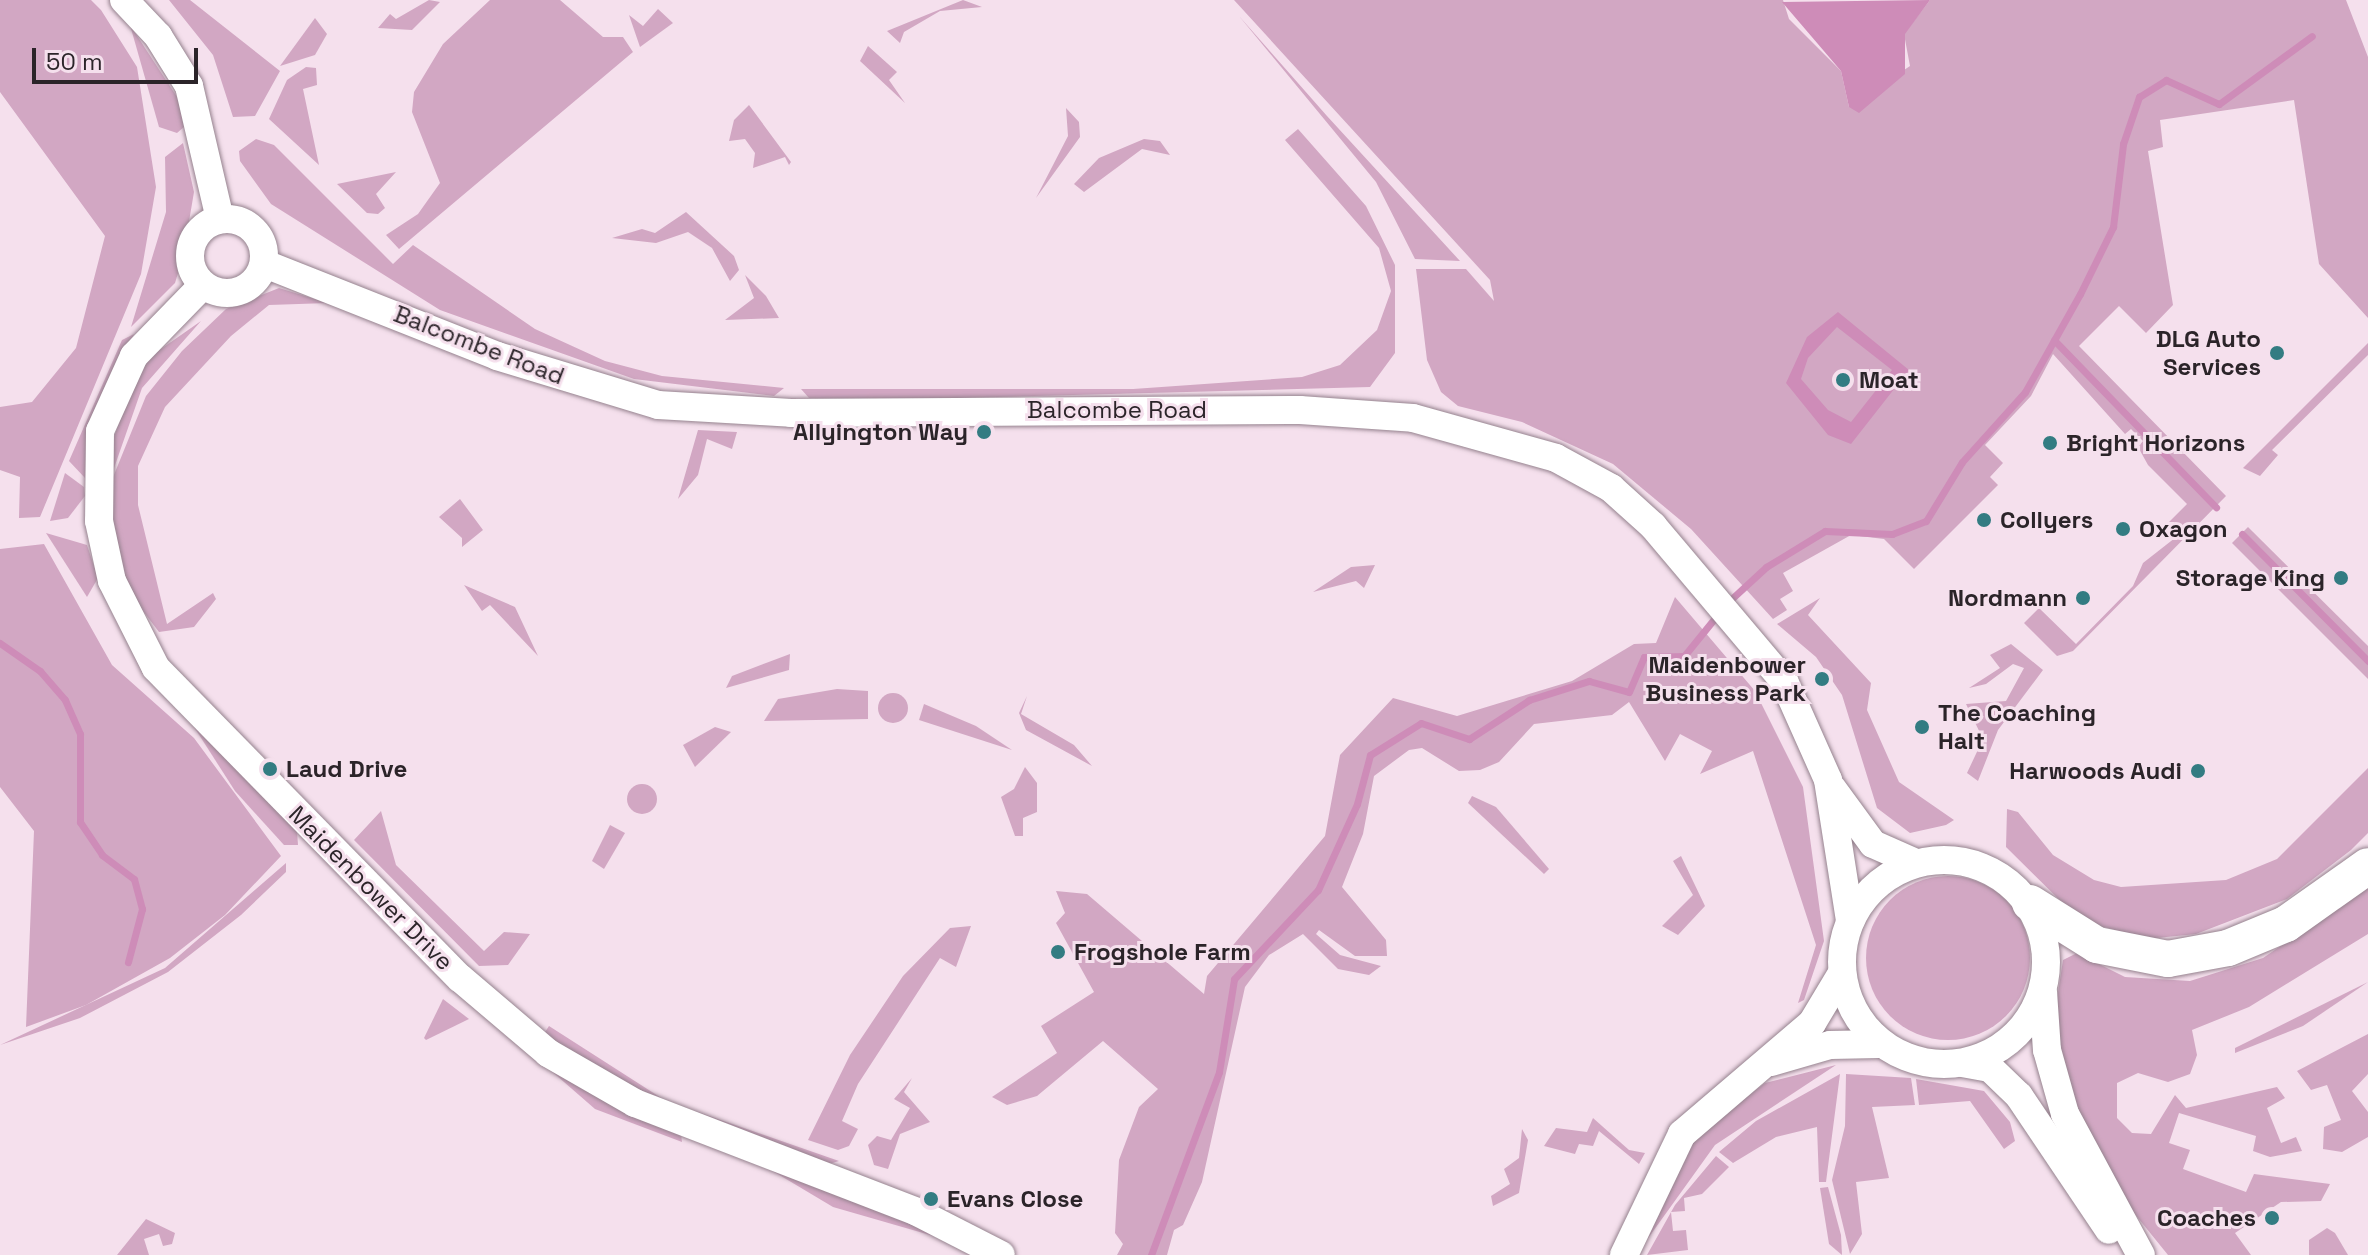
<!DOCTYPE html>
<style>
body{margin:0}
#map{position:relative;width:2368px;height:1255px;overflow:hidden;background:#f5e0ed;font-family:"Space Grotesk",sans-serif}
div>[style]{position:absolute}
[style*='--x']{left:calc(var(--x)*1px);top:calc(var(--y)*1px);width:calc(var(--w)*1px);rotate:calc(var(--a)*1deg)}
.green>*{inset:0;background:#d2a7c3}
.round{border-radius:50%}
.water>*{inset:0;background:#ce8cb8}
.stream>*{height:7px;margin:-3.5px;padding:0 3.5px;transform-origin:3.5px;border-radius:3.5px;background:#ce8cb8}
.roads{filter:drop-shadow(0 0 2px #95828e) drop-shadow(0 0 2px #95828e)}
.secondary>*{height:28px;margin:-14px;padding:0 14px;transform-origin:14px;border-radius:14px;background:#fff}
.secondary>.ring{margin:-14px;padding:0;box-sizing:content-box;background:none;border:28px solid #fff;border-radius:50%}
.highway>*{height:36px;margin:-18px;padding:0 18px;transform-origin:18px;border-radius:18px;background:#fff}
.dots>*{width:22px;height:22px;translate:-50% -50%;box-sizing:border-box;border:4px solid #f5e0ed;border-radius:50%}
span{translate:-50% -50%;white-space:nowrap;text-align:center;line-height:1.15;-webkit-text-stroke:6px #f5e0ed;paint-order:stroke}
.poi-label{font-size:24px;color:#2b2429;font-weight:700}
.right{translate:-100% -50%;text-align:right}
.left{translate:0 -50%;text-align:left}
.street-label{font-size:24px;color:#2b2429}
.scale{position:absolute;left:32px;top:48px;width:166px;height:36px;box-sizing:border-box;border:4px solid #2b2429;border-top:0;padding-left:10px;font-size:24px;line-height:28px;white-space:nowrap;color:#2b2429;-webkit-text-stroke:6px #f5e0ed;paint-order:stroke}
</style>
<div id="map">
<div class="green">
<div style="clip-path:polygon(0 0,91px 0,101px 10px,137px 67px,156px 187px,141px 274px,40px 517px,19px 518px,20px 477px,0 470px,0 407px,32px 402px,76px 348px,105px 236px,0 92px)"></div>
<div style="clip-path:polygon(169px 0,190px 0,280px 71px,255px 116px,233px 117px,213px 55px)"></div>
<div style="clip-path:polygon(429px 0,440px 2px,412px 30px,378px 28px,390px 14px,396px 19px)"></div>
<div style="clip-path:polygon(490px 0,560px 0,603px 37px,623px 37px,633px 52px,399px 249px,386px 235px,418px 214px,440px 183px,412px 112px,414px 92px,443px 44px)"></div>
<div style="clip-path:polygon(963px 0,982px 7px,940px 11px,904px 32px,900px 43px,887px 31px)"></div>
<div style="clip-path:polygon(1234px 0,1783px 0,1789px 19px,1841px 71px,1849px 107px,1910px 66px,1904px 34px,1930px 0,2346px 0,2368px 57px,2368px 318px,2319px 264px,2294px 100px,2160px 120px,2163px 147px,2148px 151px,2173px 305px,2146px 333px,2119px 306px,2079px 346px,2226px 496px,2073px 651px,2057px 656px,2024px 623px,2039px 608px,2076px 644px,2133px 586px,2143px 563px,2180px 534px,2169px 522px,2187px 504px,2148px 465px,2138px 447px,2143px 441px,2131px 429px,2125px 434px,2053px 354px,2031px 396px,1985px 445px,2003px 463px,1990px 477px,1998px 485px,1914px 569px,1884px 539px,1851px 535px,1783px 573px,1793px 591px,1780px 599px,1787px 610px,1773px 619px,1691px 529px,1613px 464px,1522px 422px,1458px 406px,1441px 392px,1427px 360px,1416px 269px,1466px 269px,1494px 301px,1490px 280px)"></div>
<div style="clip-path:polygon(658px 9px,673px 23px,640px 47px,629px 15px,643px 26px)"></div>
<div style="clip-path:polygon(1239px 16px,1327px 116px,1460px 261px,1415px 259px,1376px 182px)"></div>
<div style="clip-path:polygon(315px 18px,327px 34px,315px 55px,280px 66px)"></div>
<div style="clip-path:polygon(130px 25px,179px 100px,184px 127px,177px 133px,159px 127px)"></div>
<div style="clip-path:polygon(868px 46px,897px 72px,889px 80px,905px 103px,860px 61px)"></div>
<div style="clip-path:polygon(306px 67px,316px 68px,317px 85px,303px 89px,319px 165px,269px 119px,287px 80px)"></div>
<div style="clip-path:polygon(749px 105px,791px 162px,789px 165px,785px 157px,753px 168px,755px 153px,745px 139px,729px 141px,734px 120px)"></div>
<div style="clip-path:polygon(1066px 108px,1079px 122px,1080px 137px,1036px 198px,1068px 136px)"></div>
<div style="clip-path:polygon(1298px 129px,1366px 206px,1395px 265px,1395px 353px,1370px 387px,923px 399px,809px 398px,801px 389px,1133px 389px,1302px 377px,1340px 365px,1377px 330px,1391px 291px,1379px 248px,1285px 140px)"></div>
<div style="clip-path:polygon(256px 139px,274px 145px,393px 264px,413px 245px,535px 329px,605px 361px,662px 376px,784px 388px,774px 396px,634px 379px,440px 310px,271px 204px,240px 161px,239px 151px)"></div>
<div style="clip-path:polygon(1144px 139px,1160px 141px,1170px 155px,1142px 149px,1084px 192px,1074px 184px,1099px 158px)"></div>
<div style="clip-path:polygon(183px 143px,194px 192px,183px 257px,175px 283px,131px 327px,166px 212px,165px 157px)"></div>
<div style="clip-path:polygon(396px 172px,376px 194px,385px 208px,378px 214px,367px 213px,337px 184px)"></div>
<div style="clip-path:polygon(686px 212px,734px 256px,739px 270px,730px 281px,712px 248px,688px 232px,656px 243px,612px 238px,642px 229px,655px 233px)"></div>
<div style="clip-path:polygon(745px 275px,766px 296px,779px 318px,725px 320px,754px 298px)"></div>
<div style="clip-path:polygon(279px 288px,328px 303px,269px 305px,231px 336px,165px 407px,138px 466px,138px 505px,167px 624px,213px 593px,216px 599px,194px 627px,159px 632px,127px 590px,107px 492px,146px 396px,182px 351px,226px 309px)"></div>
<div style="clip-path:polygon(201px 321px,142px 388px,113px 471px,110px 448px,133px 384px,151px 356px)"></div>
<div style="clip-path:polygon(134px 334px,87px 436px,85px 478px,69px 461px,122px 340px)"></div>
<div style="clip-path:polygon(2368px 343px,2368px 355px,2272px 450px,2278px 455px,2260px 476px,2243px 468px)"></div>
<div style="clip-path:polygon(698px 430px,737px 432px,732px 449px,707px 439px,698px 475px,678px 499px)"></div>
<div style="clip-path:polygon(65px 473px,84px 487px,85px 496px,68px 518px,50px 521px)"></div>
<div style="clip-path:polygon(460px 499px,483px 530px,462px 547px,462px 538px,439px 517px)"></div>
<div style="clip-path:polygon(2248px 527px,2368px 646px,2368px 679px,2232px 543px)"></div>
<div style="clip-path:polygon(46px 533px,87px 545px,98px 578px,87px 597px)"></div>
<div style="clip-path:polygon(44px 544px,112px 665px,194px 738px,281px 856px,225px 915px,170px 958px,86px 1005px,26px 1027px,34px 831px,0 787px,0 549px)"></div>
<div style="clip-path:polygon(1375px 565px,1364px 588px,1356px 581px,1313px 592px,1351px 567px)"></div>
<div style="clip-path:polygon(464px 585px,515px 607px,538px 656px,490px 605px,482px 611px)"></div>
<div style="clip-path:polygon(1675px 597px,1755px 691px,1803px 787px,1824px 941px,1804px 1000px,1798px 1003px,1816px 945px,1753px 751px,1700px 774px,1712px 751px,1680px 734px,1665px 761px,1629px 702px,1612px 715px,1534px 724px,1499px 762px,1480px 770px,1459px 771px,1422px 748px,1409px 750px,1374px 776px,1363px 834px,1342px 887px,1386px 940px,1387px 956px,1355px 956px,1319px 930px,1316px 934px,1340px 955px,1381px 966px,1369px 975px,1338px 969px,1303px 934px,1269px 955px,1245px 987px,1202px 1182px,1183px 1225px,1174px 1230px,1167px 1255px,1117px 1255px,1123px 1244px,1115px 1233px,1119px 1160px,1139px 1107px,1158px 1089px,1103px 1041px,1037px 1096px,1007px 1105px,992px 1097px,1057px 1053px,1041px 1026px,1094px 992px,1056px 923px,1065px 913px,1056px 891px,1087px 894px,1204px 994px,1207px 976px,1325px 836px,1340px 755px,1393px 698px,1457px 716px,1572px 681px,1634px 644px,1656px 643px)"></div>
<div style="clip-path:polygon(1820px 598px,1808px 615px,1871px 683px,1867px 710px,1899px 782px,1954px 820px,1946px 825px,1910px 833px,1877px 808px,1842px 695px,1816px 657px,1777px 624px)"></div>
<div style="clip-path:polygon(2011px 644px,2043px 670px,1998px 730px,1978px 781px,1967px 773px,1983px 739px,1966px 704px,2006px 701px,2024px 668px,2013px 664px,1986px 684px,1969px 688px,2000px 668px,1990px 655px)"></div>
<div style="clip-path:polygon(790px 654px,789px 670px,726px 688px,732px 676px)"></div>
<div style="clip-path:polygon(837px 689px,868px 691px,868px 719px,764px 721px,778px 699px)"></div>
<div class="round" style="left:878px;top:693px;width:30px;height:30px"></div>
<div style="clip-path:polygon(1027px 696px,1021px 714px,1074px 745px,1092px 766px,1026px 730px,1019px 713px)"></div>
<div style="clip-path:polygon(924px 704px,976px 726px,1012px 750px,919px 720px)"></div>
<div style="clip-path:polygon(187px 716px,297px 831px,298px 845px,284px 845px,235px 791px)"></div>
<div style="clip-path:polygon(715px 727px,731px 732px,695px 767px,683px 745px)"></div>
<div style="clip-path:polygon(1025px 767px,1037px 783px,1037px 812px,1023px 818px,1023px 836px,1015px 836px,1001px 797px,1014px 789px)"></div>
<div style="clip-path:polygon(2368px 768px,2368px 833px,2351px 850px,2287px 899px,2196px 934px,2147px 939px,2104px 927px,2097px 937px,2006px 847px,2007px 809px,2018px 812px,2053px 855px,2094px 880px,2121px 887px,2226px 880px,2277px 859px)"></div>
<div class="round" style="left:627px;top:784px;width:30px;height:30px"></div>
<div style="clip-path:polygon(1472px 796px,1496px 807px,1549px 869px,1544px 874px,1468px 803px)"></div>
<div style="clip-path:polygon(381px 811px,396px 865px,484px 951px,504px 932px,530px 934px,508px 965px,479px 966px,354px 840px)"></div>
<div style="clip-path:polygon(610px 825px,625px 833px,604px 869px,592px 861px)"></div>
<div style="clip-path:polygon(1681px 856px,1705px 906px,1678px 935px,1662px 926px,1693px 895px,1673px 861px)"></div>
<div style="clip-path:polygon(286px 863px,286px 872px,241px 915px,168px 972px,80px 1018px,0 1045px,165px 968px)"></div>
<div class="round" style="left:1866px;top:876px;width:164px;height:164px"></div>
<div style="clip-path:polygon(2368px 887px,2368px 934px,2249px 1007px,2192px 1030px,2197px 1055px,2190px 1074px,2168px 1082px,2138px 1073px,2117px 1083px,2117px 1118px,2132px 1133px,2151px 1134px,2175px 1095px,2186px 1108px,2277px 1087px,2285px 1098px,2267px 1108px,2281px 1143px,2296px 1137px,2302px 1151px,2270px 1157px,2253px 1151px,2256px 1136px,2179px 1113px,2169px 1143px,2190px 1150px,2183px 1169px,2246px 1192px,2254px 1174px,2330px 1184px,2321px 1201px,2281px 1202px,2235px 1233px,2251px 1255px,2168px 1255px,2117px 1192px,2064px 1085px,2056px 1006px,2063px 960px,2077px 953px,2125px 977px,2190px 981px,2263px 958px)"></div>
<div style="clip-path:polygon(971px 926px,956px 967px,940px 958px,858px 1084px,842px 1121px,858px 1129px,849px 1146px,838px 1150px,808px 1140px,850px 1055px,903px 976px,950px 928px)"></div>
<div style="clip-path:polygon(2368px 982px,2303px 1026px,2235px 1053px,2235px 1048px)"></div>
<div style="clip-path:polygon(443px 999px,469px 1019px,426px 1040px,424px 1038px)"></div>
<div style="clip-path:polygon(549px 1026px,666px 1101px,839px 1161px,829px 1164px,668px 1108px,543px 1035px)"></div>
<div style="clip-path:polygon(2368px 1034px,2368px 1074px,2352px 1091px,2368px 1112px,2368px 1137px,2342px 1152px,2323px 1149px,2324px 1127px,2341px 1120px,2327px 1085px,2311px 1090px,2297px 1071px)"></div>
<div style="clip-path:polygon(533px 1055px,681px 1134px,682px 1142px,595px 1109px)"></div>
<div style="clip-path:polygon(1836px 1065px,1715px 1145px,1636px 1255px,1696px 1135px,1765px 1083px)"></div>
<div style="clip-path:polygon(1840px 1074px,1826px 1182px,1819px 1182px,1817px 1127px,1776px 1137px,1733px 1163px,1719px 1152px,1756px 1121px)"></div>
<div style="clip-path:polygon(1846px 1074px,1911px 1078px,1915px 1105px,1872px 1107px,1889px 1178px,1856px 1182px,1862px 1234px,1850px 1254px,1832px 1180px,1845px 1126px)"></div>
<div style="clip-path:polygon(912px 1078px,904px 1092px,930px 1122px,900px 1134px,888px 1169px,874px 1165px,868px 1145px,877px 1136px,891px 1140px,910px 1108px,894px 1099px)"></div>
<div style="clip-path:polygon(1916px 1079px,1984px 1091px,2010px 1122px,2015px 1141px,2004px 1149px,1970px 1101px,1919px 1105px)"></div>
<div style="clip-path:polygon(1593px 1118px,1629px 1150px,1645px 1153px,1639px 1164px,1599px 1131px,1593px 1146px,1579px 1144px,1575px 1154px,1544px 1146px,1556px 1128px,1587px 1132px)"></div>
<div style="clip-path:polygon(1522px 1129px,1528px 1140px,1519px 1193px,1493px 1206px,1491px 1196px,1510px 1184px,1504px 1169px,1519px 1158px)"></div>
<div style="clip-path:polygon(1716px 1156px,1729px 1167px,1702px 1194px,1684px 1198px,1685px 1211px,1671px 1212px,1673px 1231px,1686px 1230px,1688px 1250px,1647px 1255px,1675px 1205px)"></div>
<div style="clip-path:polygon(771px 1170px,889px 1214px,937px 1237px,833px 1207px)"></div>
<div style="clip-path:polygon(1828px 1187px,1841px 1235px,1842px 1255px,1829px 1244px,1820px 1188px)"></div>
<div style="clip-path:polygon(146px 1219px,175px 1233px,172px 1244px,163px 1246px,159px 1234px,144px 1239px,149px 1255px,117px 1255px)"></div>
<div style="clip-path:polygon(2327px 1228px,2335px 1233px,2348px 1255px,2309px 1255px,2309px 1240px)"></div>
</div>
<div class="water">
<div style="clip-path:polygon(1930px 0,1905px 34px,1905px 74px,1859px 113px,1849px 107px,1841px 71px,1782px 2px)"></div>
<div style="clip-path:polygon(evenodd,1838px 312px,1909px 370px,1851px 444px,1828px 435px,1786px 383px,1807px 337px,1838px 312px,1837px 327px,1892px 370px,1851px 422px,1828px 410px,1801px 379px,1808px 358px,1837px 327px)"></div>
</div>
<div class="stream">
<div style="--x:2054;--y:340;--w:233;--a:45.9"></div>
<div style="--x:2242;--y:534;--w:179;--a:45.2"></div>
<div style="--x:1727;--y:603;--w:53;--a:-42.7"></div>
<div style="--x:1766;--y:567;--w:69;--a:-31.4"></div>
<div style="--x:1825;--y:531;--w:67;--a:2.6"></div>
<div style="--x:1892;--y:534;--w:36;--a:-21"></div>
<div style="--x:1926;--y:521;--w:69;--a:-58.6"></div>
<div style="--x:1962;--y:462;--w:94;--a:-48"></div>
<div style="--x:2025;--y:392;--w:112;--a:-60.7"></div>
<div style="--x:2080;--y:294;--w:75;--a:-63.8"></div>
<div style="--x:2113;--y:227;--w:84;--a:-83.1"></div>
<div style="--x:2123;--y:144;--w:50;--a:-71.2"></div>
<div style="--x:2139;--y:97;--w:32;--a:-32"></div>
<div style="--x:2166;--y:80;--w:58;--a:24.4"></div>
<div style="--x:2219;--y:104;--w:115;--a:-36.2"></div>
<div style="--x:0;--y:643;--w:49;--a:35"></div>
<div style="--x:40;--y:671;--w:38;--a:49"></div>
<div style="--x:65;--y:700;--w:37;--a:66"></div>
<div style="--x:80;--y:734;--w:88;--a:90"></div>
<div style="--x:80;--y:822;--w:40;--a:56"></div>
<div style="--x:102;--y:855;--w:40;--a:37"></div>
<div style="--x:134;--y:879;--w:31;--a:75"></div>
<div style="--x:142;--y:909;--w:55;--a:104.8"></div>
<div style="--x:1151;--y:1255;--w:195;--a:-69.6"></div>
<div style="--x:1219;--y:1072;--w:94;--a:-80.8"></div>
<div style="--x:1234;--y:979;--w:122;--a:-46.7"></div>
<div style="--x:1318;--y:890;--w:94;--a:-65.6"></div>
<div style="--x:1357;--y:804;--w:51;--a:-75.1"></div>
<div style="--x:1370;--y:755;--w:60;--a:-32.1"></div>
<div style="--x:1421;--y:723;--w:51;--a:18.4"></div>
<div style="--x:1469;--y:739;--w:72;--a:-33"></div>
<div style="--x:1529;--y:700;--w:63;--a:-17.6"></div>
<div style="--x:1589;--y:681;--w:41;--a:15.4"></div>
<div style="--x:1629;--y:692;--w:38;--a:-67"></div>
<div style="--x:1644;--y:657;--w:40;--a:-1.4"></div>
<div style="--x:1684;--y:656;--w:55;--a:-50.9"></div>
</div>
<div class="roads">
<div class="secondary">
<div style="--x:124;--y:0;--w:50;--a:46.6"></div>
<div style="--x:158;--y:36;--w:59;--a:58.2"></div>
<div style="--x:189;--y:86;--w:137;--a:76.9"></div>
<div class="ring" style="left:190px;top:219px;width:46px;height:46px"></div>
<div style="--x:265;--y:264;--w:250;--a:21.6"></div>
<div style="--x:497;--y:356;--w:168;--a:16.9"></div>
<div style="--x:658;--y:405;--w:133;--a:3.4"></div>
<div style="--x:791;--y:413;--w:509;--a:-0.34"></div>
<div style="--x:1300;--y:410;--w:113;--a:4"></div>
<div style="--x:1413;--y:418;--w:148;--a:15.6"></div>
<div style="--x:1556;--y:458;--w:63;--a:28.6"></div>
<div style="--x:1611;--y:488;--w:57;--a:42.1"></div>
<div style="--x:1653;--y:526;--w:203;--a:49.8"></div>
<div style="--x:1784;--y:681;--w:108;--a:66"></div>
<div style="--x:1828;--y:780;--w:143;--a:81.1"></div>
<div style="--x:203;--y:285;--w:99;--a:134.2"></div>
<div style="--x:134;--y:356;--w:82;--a:114.4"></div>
<div style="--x:100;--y:431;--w:90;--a:90.6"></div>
<div style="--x:99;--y:521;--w:61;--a:77.8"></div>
<div style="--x:112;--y:581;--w:97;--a:63.2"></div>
<div style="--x:156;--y:668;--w:434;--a:45.6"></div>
<div style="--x:460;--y:978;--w:116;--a:40.4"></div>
<div style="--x:548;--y:1053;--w:100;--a:29.9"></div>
<div style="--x:635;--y:1103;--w:302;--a:21.1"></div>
<div style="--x:917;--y:1212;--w:94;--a:27.1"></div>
<div style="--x:1832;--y:788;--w:69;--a:53.8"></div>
<div style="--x:1873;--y:844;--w:47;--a:23.8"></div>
<div class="ring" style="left:1842px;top:860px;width:176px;height:176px"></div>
<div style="--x:2043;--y:992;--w:58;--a:86.1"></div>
<div style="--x:2047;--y:1050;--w:66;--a:74.3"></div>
<div style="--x:2065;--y:1114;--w:160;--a:61.7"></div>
<div style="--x:1771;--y:1062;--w:61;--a:-16.1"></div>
<div style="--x:1830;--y:1045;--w:49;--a:-1.2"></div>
<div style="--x:1962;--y:1063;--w:28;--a:10"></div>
<div style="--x:1990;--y:1068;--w:40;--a:44"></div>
<div style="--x:2019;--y:1096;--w:161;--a:56.1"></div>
<div style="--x:1624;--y:1255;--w:134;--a:-64.4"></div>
<div style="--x:1682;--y:1134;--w:171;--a:-40.5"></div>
<div style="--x:1812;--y:1023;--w:58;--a:-59"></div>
</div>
<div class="highway">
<div style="--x:2030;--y:903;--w:79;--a:32.1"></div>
<div style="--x:2097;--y:945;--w:72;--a:11.2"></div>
<div style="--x:2168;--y:959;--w:61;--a:-10.4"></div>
<div style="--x:2228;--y:948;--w:63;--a:-22.5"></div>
<div style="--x:2286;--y:924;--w:100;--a:-35.3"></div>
</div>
</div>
<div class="dots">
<div style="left:2277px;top:353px;background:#337c82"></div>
<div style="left:1843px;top:380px;background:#337c82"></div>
<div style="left:984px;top:432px;background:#337c82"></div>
<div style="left:2050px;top:443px;background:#337c82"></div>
<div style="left:1984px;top:520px;background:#337c82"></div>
<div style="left:2123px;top:529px;background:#337c82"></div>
<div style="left:2341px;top:578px;background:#337c82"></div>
<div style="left:2083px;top:598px;background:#337c82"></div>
<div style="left:1822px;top:679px;background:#337c82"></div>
<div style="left:1922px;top:727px;background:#337c82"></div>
<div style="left:270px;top:769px;background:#337c82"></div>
<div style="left:2198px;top:771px;background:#337c82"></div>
<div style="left:1058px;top:952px;background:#337c82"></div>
<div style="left:931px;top:1199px;background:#337c82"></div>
<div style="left:2272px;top:1218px;background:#337c82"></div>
</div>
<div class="poi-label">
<span class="right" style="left:2261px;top:353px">DLG Auto<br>Services</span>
<span class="left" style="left:1859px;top:380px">Moat</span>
<span class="right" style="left:968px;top:432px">Allyington Way</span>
<span class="left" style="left:2066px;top:443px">Bright Horizons</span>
<span class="left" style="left:2000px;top:520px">Collyers</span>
<span class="left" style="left:2139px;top:529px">Oxagon</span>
<span class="right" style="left:2325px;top:578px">Storage King</span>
<span class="right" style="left:2067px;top:598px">Nordmann</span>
<span class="right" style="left:1806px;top:679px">Maidenbower<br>Business Park</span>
<span class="left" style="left:1938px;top:727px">The Coaching<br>Halt</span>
<span class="left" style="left:286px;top:769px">Laud Drive</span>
<span class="right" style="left:2182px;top:771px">Harwoods Audi</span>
<span class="left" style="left:1074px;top:952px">Frogshole Farm</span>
<span class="left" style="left:947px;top:1199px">Evans Close</span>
<span class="right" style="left:2256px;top:1218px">Coaches</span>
</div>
<div class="street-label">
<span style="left:479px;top:345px;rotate:21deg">Balcombe Road</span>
<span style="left:1117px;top:410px">Balcombe Road</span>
<span style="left:371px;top:888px;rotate:45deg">Maidenbower Drive</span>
</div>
<div class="scale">50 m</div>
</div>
